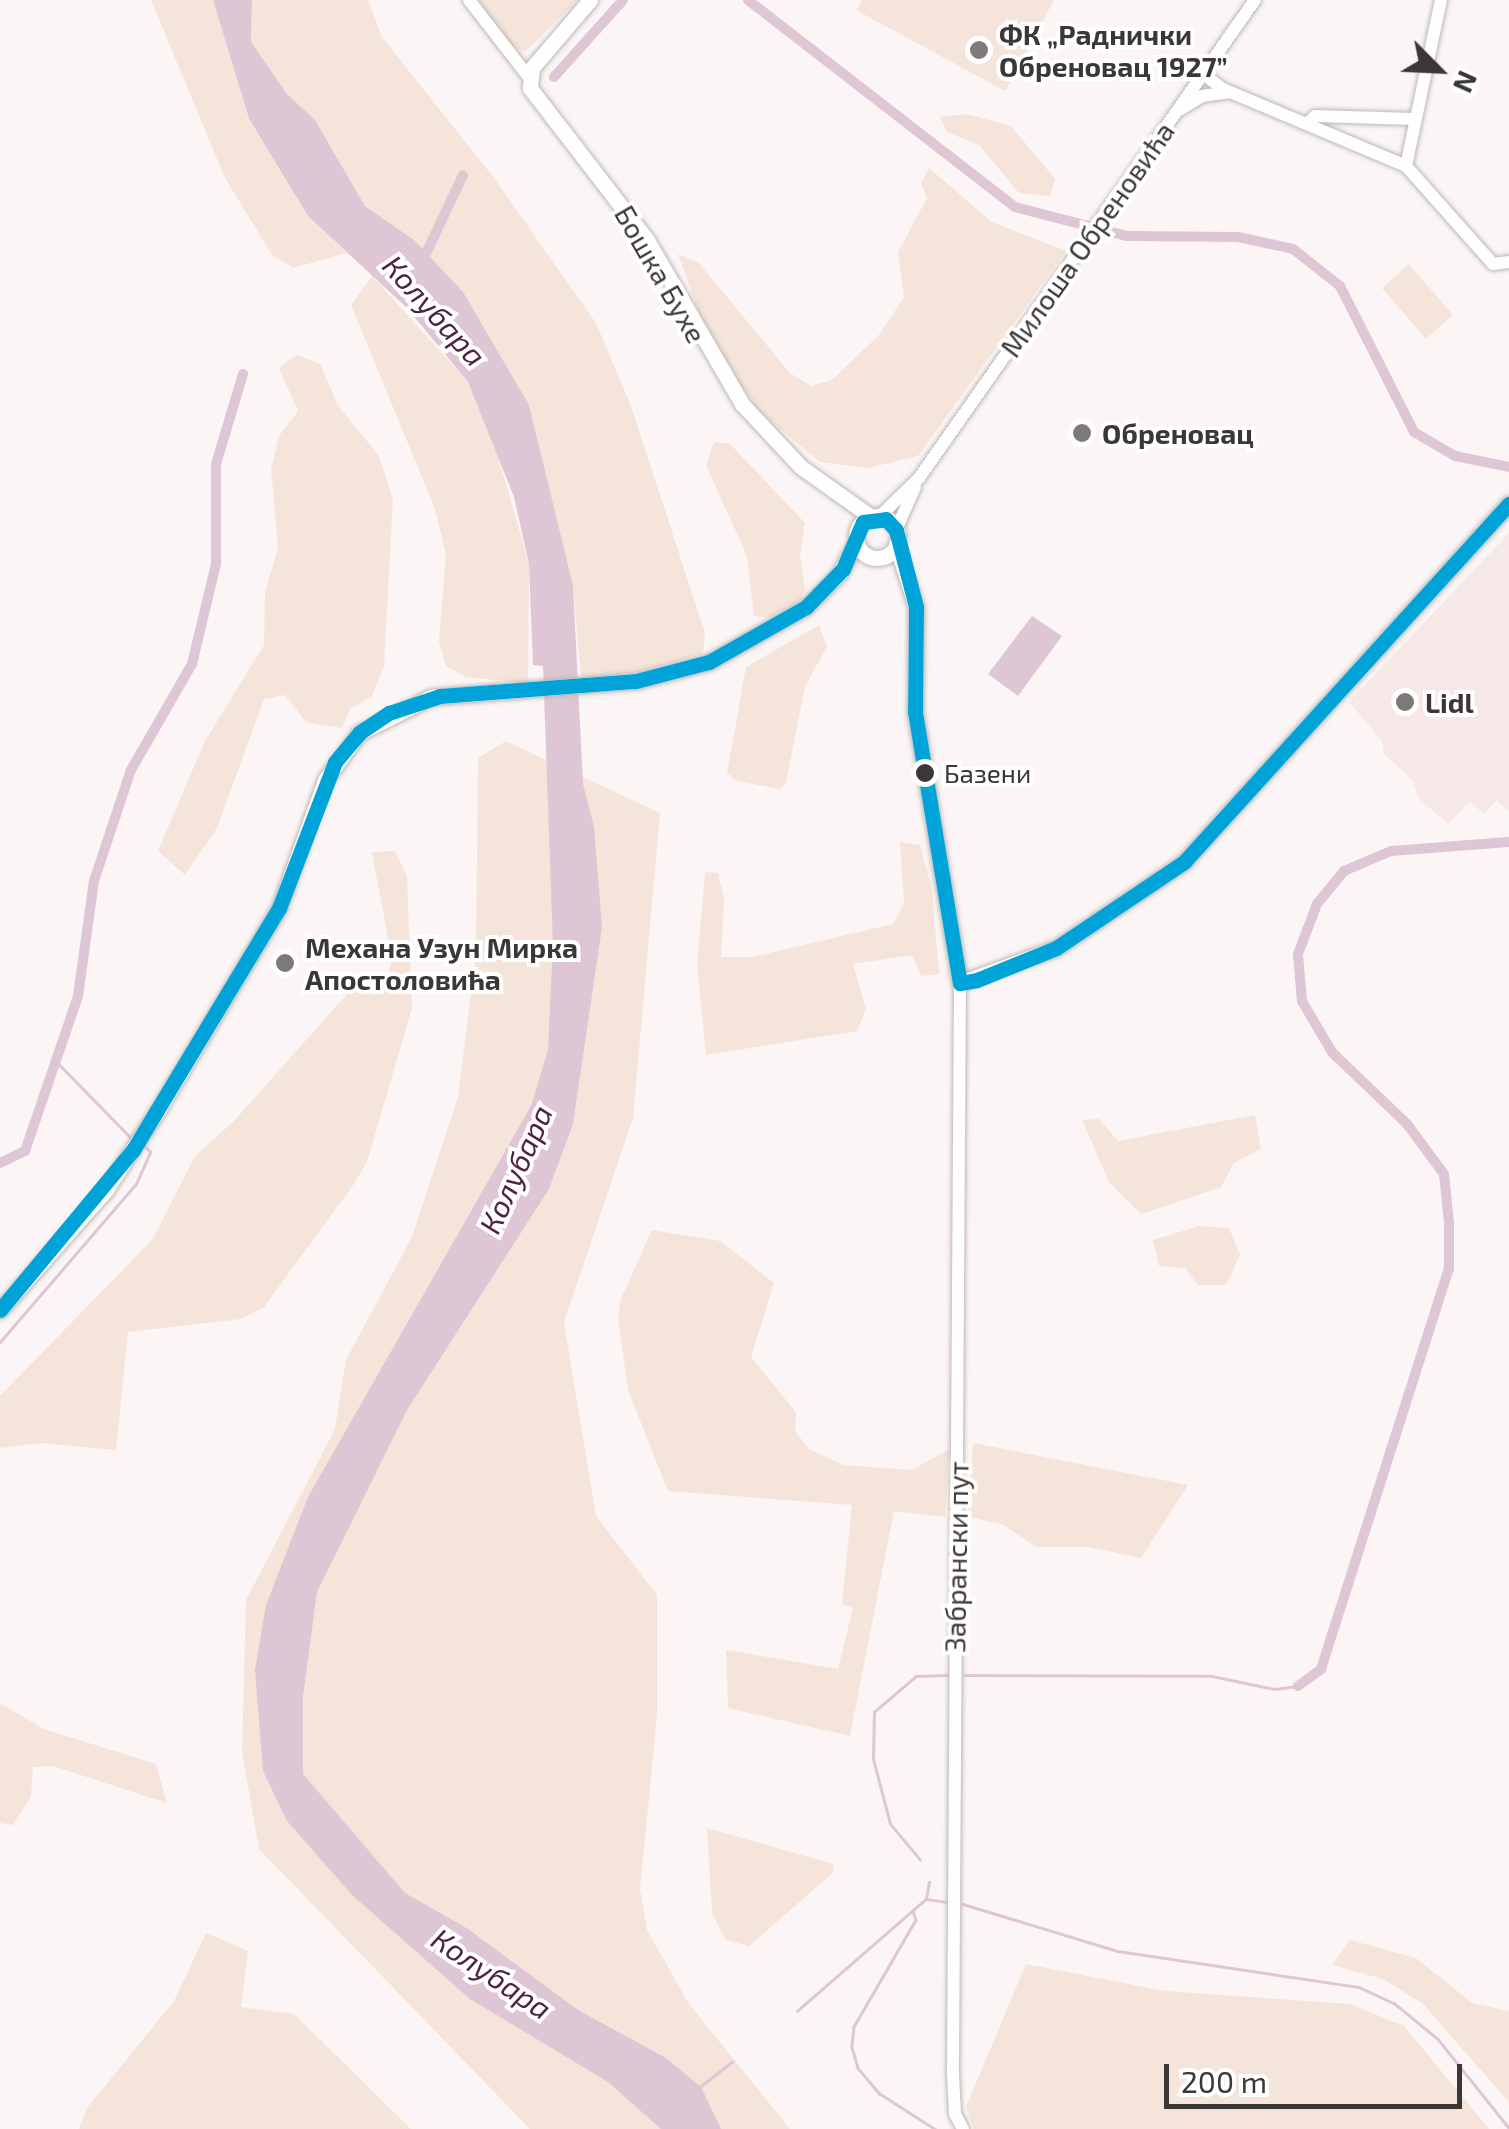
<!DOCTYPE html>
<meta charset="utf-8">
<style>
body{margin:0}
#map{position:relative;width:1509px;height:2129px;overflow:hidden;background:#fbf6f5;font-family:"Exo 2",sans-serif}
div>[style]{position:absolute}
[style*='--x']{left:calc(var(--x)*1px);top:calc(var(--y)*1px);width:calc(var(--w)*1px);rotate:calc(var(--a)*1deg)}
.built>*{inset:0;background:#f5e8e7}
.green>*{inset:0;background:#f4e4da}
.water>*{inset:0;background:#dec6d4}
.stream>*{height:2.5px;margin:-1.25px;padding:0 1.25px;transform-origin:1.25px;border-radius:1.25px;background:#dec6d4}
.canal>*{height:10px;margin:-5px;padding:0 5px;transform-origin:5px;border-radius:5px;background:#dec6d4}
.roads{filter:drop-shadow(0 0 2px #bcb8b7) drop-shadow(0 0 2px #bcb8b7)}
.minor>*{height:12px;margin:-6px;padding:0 6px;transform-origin:6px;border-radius:6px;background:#fefefe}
.major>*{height:15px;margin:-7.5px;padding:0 7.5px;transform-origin:7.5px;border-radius:7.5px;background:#fefefe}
.major>.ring{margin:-7.5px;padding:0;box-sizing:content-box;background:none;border:15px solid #fefefe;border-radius:50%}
.bus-1>*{height:15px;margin:-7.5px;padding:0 7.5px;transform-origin:7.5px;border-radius:7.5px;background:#00a3d7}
.dots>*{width:28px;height:28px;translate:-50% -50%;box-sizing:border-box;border:5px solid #fff;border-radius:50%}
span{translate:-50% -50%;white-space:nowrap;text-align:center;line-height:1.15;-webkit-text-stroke:8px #fff;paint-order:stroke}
.bus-label{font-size:26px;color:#3b3736}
.left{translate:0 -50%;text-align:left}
.poi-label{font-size:28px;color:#3b3736;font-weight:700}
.street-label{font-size:28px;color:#3b3736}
.water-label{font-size:30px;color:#4f2441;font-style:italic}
.north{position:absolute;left:1389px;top:20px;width:100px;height:100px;-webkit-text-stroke:8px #fff;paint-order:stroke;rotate:114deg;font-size:28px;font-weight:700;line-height:40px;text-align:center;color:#3b3736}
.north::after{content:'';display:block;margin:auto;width:35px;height:45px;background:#3b3736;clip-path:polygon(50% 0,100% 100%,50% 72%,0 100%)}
.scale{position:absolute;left:1164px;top:2064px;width:298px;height:45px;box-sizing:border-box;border:5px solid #3b3736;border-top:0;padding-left:12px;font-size:30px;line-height:35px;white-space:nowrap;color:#3b3736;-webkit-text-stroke:8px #fff;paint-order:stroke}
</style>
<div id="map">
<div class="built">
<div style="clip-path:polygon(1509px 533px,1509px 812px,1497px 800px,1484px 814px,1470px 802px,1448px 824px,1419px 799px,1413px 781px,1384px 754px,1382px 741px,1349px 702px)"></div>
</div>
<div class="green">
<div style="clip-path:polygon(151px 0,213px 0,249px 120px,308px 216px,347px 253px,293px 268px,272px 255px,225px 178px)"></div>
<div style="clip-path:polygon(252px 0,368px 0,382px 37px,494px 178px,596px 323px,631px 406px,705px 633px,703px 653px,639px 672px,581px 678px,573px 585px,529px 405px,414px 240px,365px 206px,315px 120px,287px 94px,251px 42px)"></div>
<div style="clip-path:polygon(478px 0,578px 0,525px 52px,506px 44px)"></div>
<div style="clip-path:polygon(862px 0,1054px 0,1005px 91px,856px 10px)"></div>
<div style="clip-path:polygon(967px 114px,1011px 126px,1055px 179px,1050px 196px,1019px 193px,980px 146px,947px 132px,940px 117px)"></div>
<div style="clip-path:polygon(929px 168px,992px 222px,1066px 251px,918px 456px,868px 468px,820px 462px,761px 413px,710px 343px,678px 254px,698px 262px,790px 373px,811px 386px,832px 380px,879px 335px,904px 297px,898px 252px,927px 198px,921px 183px)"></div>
<div style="clip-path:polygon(1409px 264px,1453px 315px,1426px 339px,1382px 288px)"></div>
<div style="clip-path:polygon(372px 276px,468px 382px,493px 439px,529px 564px,528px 683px,466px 677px,446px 666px,439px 641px,446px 554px,435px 509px,351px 305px)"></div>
<div style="clip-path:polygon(297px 355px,320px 364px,339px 407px,379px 456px,393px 499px,384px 666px,372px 696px,350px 709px,342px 728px,306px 722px,285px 695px,264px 699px,217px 828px,185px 875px,158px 851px,205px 741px,264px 645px,265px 592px,278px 548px,271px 469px,279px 436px,298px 411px,279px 368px)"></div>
<div style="clip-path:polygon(714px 442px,730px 444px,805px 523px,800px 555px,805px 589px,801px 600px,770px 617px,754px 616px,747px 556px,706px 465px)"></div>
<div style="clip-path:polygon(819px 625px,827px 647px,805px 686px,786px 783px,780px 789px,737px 781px,727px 773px,746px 667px)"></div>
<div style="clip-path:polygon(506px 741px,660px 813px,633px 1118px,564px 1322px,596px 1516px,657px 1595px,657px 1716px,640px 1889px,647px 1930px,689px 2004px,790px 2129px,530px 2129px,259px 1849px,242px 1751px,246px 1600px,335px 1429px,346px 1360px,412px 1237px,458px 1097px,476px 953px,478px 758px)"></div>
<div style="clip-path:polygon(900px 842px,920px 845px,932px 890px,939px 974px,921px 976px,912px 955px,853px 964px,866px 1009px,857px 1031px,706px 1055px,697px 964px,705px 872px,718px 873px,724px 899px,721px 957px,752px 957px,893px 924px,904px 904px)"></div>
<div style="clip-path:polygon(395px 851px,407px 876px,412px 1008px,367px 1162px,354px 1184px,264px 1307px,241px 1319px,128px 1332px,116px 1450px,41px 1443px,0 1448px,0 1396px,152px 1240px,195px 1156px,234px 1121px,349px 992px,385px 982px,392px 960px,372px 852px)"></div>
<div style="clip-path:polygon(1255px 1115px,1261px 1149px,1234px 1163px,1221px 1187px,1141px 1214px,1109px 1182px,1082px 1120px,1099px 1119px,1118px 1141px)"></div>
<div style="clip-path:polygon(1199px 1226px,1229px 1228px,1240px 1255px,1226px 1285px,1198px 1285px,1185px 1268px,1159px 1266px,1153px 1240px)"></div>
<div style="clip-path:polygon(652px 1230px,720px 1241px,774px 1283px,751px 1357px,796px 1412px,795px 1431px,809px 1449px,843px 1465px,912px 1470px,949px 1449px,945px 1517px,894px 1511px,850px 1736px,728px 1708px,726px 1650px,838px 1669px,853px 1608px,842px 1604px,852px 1505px,668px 1491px,628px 1390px,618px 1320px,620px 1301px)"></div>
<div style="clip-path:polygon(973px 1443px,1188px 1485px,1141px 1558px,1089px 1547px,1036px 1547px,1002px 1524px,968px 1517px)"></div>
<div style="clip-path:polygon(0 1703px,44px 1729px,156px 1764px,167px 1803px,53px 1766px,33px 1767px,31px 1797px,13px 1825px,0 1823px)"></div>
<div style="clip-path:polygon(707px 1828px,833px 1864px,834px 1872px,749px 1946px,726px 1940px,712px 1913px)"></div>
<div style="clip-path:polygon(206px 1933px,248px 1951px,241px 2007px,294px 2014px,411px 2129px,79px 2129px,87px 2108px,174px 2001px)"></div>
<div style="clip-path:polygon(1350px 1940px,1416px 1958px,1472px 2003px,1509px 2011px,1509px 2102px,1422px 2003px,1383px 1979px,1332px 1965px)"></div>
<div style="clip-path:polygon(1026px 1964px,1165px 1991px,1350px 2004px,1404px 2026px,1489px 2129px,974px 2129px,966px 2107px)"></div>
</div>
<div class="water">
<div style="clip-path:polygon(213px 0,252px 0,251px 42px,287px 94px,315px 120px,365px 206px,414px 240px,463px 292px,529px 405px,573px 585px,583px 784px,594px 827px,602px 927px,573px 1124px,549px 1189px,407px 1410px,317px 1592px,303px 1696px,303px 1774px,405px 1893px,468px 1929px,578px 2010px,666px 2058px,701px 2087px,721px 2129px,661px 2129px,608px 2082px,470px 1999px,352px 1895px,287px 1821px,263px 1771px,255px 1670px,266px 1605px,308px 1497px,531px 1106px,548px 1050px,553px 945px,543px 666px,533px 665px,529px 564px,514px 497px,468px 382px,407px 308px,308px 216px,249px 119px)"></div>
<div style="clip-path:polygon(1032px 616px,1062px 636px,1018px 696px,988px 674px)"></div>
</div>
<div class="stream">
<div style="--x:56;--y:1061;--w:109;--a:45.7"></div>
<div style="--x:0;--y:1342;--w:208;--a:-49.3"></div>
<div style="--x:136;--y:1184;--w:35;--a:-66"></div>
<div style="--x:150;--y:1152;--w:10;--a:-135"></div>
<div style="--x:965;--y:1675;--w:247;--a:0.2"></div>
<div style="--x:1212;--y:1676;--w:63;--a:11.8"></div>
<div style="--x:1274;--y:1689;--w:24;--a:-7"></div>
<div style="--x:920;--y:1860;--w:47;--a:-129.8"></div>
<div style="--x:890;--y:1824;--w:67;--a:-104.7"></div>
<div style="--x:873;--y:1759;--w:47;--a:-88.8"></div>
<div style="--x:874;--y:1712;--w:55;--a:-40.6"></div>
<div style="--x:916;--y:1676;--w:31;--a:-2"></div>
<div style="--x:927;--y:1899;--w:18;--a:9"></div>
<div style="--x:963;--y:1904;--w:162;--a:16.9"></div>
<div style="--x:1118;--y:1951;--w:244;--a:8.5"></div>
<div style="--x:1359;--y:1987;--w:38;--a:25"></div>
<div style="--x:1394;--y:2003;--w:57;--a:39.3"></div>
<div style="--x:1438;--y:2039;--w:114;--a:51.4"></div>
<div style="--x:913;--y:1911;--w:9;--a:72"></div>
<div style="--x:916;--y:1920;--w:124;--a:120.1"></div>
<div style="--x:854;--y:2027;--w:20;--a:96"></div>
<div style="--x:852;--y:2047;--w:22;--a:74"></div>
<div style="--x:858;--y:2068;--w:33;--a:50"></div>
<div style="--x:879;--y:2093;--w:67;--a:32.7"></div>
<div style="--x:797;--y:2011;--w:171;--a:-41"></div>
<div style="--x:926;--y:1899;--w:17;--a:-80"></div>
<div style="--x:701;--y:2086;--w:39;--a:-38"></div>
</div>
<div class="canal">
<div style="--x:748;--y:0;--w:338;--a:37.8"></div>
<div style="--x:1015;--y:207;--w:116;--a:14.5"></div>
<div style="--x:1127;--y:236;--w:111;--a:0.5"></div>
<div style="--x:1238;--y:237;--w:56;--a:12.3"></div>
<div style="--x:1293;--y:249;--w:60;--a:38.2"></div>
<div style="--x:1340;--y:286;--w:164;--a:63.1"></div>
<div style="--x:1414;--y:432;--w:48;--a:30.3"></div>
<div style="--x:1455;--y:456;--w:55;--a:11.5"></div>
<div style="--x:554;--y:77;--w:103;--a:-48.1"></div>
<div style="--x:421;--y:264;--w:98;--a:-64.7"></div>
<div style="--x:0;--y:1163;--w:28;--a:-26"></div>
<div style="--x:25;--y:1151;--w:164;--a:-71.1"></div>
<div style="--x:78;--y:996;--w:116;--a:-82.1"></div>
<div style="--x:94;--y:881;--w:117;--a:-71.6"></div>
<div style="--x:131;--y:770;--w:122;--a:-60.1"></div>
<div style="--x:192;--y:664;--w:103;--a:-76.5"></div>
<div style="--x:216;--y:564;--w:100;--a:-90"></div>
<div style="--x:216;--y:464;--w:94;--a:-73.3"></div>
<div style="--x:1298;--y:1686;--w:29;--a:-36"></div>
<div style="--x:1321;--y:1669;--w:420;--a:-72.3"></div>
<div style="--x:1449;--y:1269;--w:46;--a:-90"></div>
<div style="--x:1449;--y:1223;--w:49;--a:-95.8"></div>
<div style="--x:1444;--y:1174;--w:62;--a:-126.5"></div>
<div style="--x:1407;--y:1124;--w:104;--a:-136.2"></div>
<div style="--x:1332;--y:1052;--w:59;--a:-120.5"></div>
<div style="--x:1302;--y:1001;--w:47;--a:-94.9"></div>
<div style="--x:1298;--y:954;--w:53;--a:-69.2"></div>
<div style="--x:1317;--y:904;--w:43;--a:-50.7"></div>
<div style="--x:1344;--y:871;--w:51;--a:-23.1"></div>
<div style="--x:1391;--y:851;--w:118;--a:-4.4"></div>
</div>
<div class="roads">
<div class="minor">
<div style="--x:469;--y:0;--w:96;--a:52.2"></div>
<div style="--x:1203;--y:74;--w:25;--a:37"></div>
<div style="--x:1223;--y:89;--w:199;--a:22.8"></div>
<div style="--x:1406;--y:166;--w:131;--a:48.4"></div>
<div style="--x:1493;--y:264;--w:16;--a:-7"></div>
<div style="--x:1179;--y:110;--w:27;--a:-31"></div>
<div style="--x:1202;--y:96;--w:27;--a:-8"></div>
<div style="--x:1309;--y:122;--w:8;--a:-45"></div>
<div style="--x:1315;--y:116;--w:99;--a:1.7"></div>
<div style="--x:1406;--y:166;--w:170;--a:-78.1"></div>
<div style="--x:879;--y:517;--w:56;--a:-44.3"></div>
<div style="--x:919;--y:478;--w:584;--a:-54.9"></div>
<div style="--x:896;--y:530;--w:47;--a:-66.2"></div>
<div style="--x:960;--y:983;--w:1092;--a:90.37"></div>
<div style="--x:953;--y:2075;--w:39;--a:87"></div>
<div style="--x:955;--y:2114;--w:17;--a:62"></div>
</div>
<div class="major">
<div style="--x:590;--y:0;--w:89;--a:130.5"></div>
<div style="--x:532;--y:68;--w:20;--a:96"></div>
<div style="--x:530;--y:88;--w:192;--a:52.4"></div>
<div style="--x:647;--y:240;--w:190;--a:59.9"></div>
<div style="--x:742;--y:404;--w:86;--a:46.9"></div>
<div style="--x:801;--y:467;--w:86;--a:35.5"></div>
<div class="ring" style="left:856px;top:516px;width:27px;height:27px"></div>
<div style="--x:896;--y:544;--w:66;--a:72.4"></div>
<div style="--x:916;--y:607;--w:105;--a:90.5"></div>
<div style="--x:915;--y:712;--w:275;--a:80.6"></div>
<div style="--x:960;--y:983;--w:102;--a:-20"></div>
<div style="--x:1056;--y:948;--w:154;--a:-33.9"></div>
<div style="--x:1184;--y:862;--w:484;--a:-47.8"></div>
<div style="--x:0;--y:1310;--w:159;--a:-48.6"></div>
<div style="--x:105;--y:1191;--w:100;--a:-56.8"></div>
<div style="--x:160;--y:1107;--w:232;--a:-59.1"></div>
<div style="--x:279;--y:908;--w:136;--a:-70.2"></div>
<div style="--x:325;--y:780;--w:58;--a:-54.1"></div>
<div style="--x:359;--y:733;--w:80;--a:-26.6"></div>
<div style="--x:431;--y:697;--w:206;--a:-4.5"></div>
<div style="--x:636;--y:681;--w:75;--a:-14.6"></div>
<div style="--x:709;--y:662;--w:112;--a:-29.6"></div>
<div style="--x:806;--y:607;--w:48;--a:-45"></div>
<div style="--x:840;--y:573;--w:36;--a:-63"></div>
</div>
</div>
<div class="bus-1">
<div style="--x:0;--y:1310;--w:208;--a:-50.3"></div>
<div style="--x:133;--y:1150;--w:283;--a:-58.9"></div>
<div style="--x:279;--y:908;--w:156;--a:-69"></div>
<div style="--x:335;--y:762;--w:38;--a:-50"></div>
<div style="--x:359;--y:733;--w:36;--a:-34"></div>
<div style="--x:389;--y:713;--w:54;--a:-18.4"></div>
<div style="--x:440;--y:696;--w:197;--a:-4.4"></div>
<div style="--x:636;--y:681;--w:75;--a:-14.6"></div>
<div style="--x:709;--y:662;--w:112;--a:-29.6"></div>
<div style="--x:806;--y:607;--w:53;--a:-45.8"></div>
<div style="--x:843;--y:569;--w:51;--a:-66.9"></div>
<div style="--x:863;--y:522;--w:23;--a:-7"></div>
<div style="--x:886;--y:519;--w:15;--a:48"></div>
<div style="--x:896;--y:530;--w:80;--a:75.4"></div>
<div style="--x:916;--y:607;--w:105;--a:90.5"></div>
<div style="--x:915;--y:712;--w:275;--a:80.6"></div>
<div style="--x:960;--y:983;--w:17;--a:-10"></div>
<div style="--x:977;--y:980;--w:85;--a:-22.1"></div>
<div style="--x:1056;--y:948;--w:154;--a:-33.9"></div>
<div style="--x:1184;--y:862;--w:484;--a:-47.8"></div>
</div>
<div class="dots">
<div style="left:979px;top:50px;background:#7e7a79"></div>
<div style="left:1082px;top:433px;background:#7e7a79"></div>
<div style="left:1405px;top:702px;background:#7e7a79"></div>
<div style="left:925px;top:773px;background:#3b3736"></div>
<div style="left:285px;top:963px;background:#7e7a79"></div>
</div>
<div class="bus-label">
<span class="left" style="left:944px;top:773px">Базени</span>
</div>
<div class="poi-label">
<span class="left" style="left:999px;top:50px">ФК „Раднички<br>Обреновац 1927”</span>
<span class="left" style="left:1102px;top:433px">Обреновац</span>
<span class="left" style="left:1425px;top:702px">Lidl</span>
<span class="left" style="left:305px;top:963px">Механа Узун Мирка<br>Апостоловића</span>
</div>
<div class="street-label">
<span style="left:1087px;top:239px;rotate:-55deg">Милоша Обреновића</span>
<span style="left:661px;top:274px;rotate:60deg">Бошка Бухе</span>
<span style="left:956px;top:1557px;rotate:-89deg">Забрански пут</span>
</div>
<div class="water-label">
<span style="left:435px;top:310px;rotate:48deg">Колубара</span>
<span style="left:515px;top:1169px;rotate:-66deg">Колубара</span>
<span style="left:492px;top:1973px;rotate:34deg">Колубара</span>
</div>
<div class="north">N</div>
<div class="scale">200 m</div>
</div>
